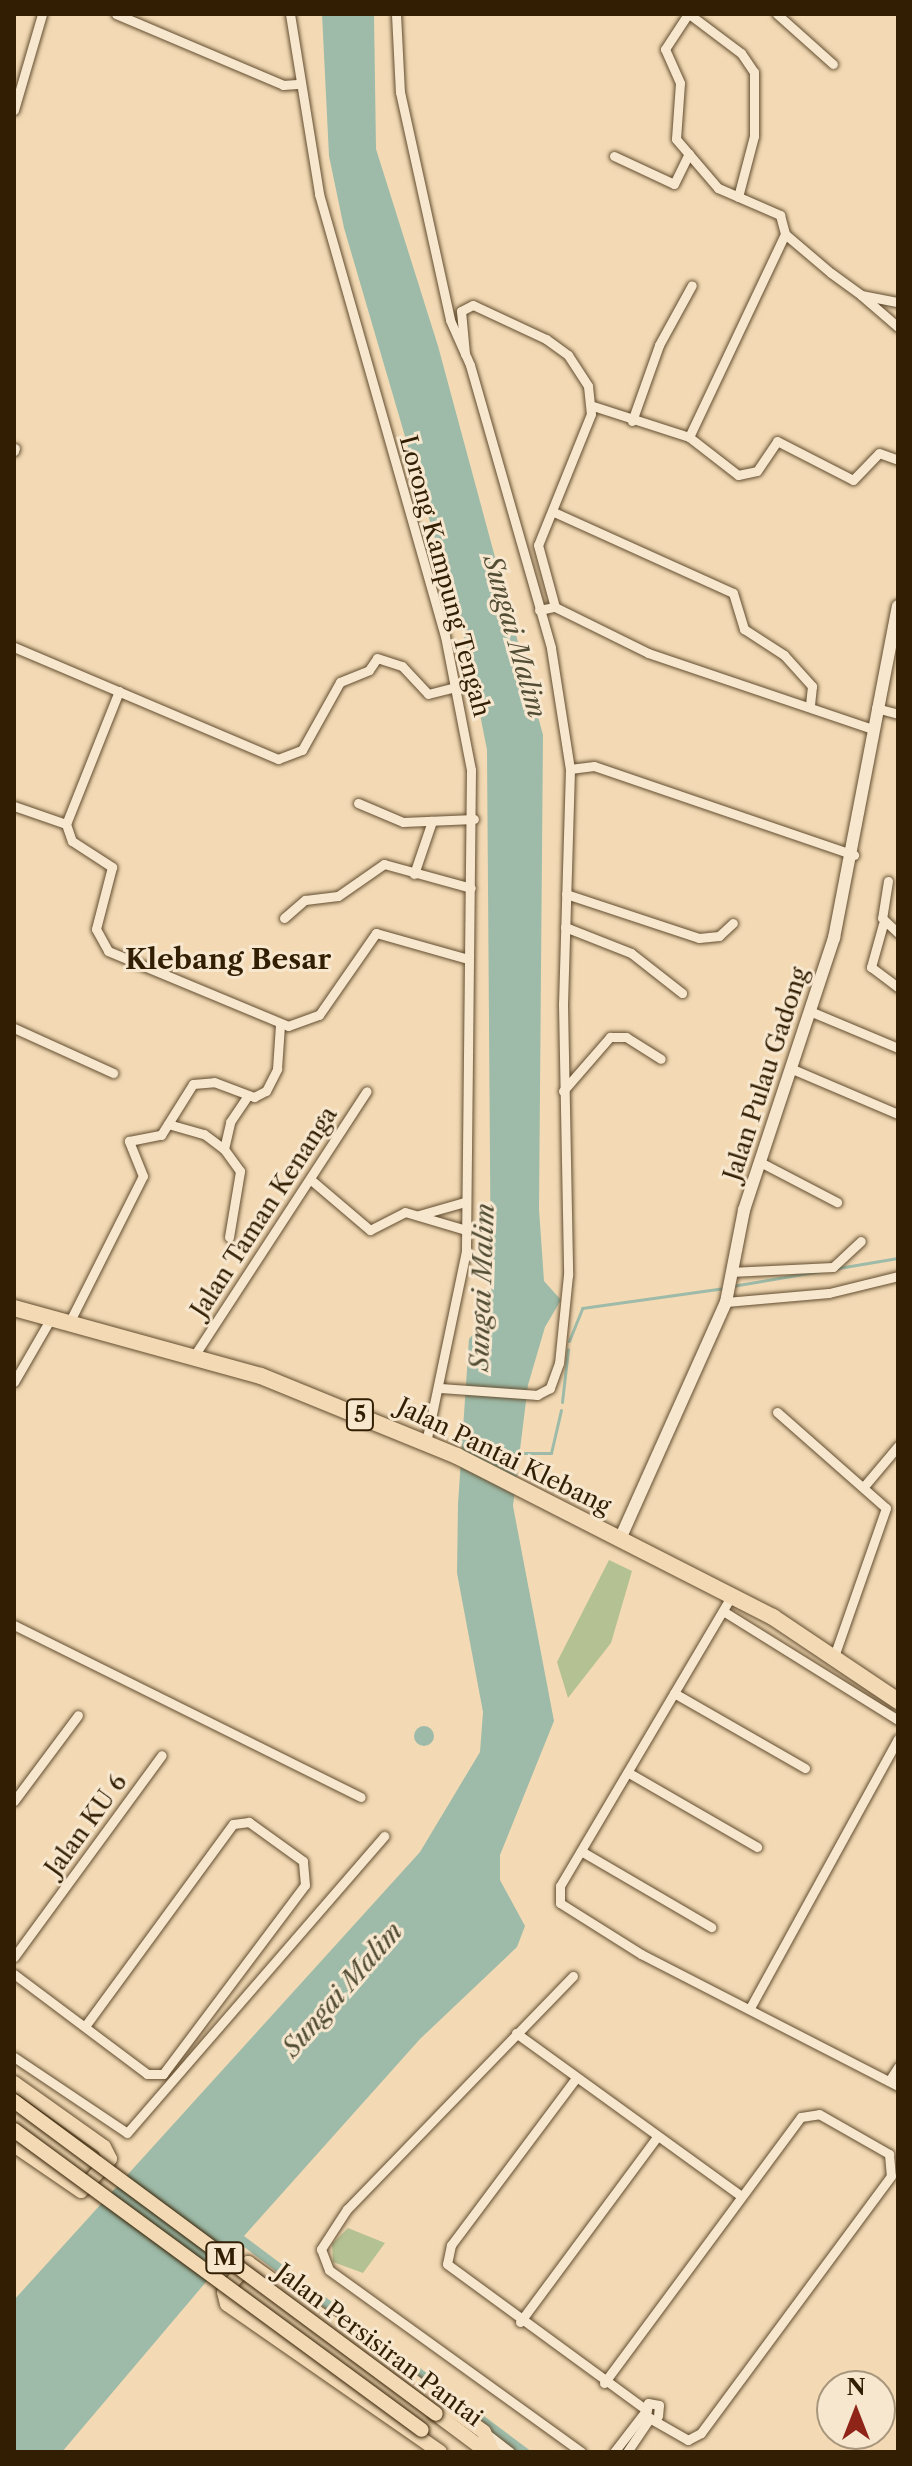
<!DOCTYPE html>
<style>
body{margin:0}
#map{position:relative;width:912px;height:2466px;overflow:hidden;background:#f3dab5;font-family:"Libre Caslon Text",serif}
div>[style]{position:absolute}
[style*='--x']{left:calc(var(--x)*1px);top:calc(var(--y)*1px);width:calc(var(--w)*1px);rotate:calc(var(--a)*1deg)}
.green>*{inset:0;background:#b4c192}
.water>*{inset:0;background:#9dbba8}
.round{border-radius:50%}
.stream>*{height:3px;margin:-1.5px;padding:0 1.5px;transform-origin:1.5px;border-radius:1.5px;background:#9dbba8}
.roads{filter:drop-shadow(0 0 2px #624d2f) drop-shadow(0 0 2px #624d2f)}
.street>*{height:9px;margin:-4.5px;padding:0 4.5px;transform-origin:4.5px;border-radius:4.5px;background:#f7e7cf}
.secondary>*{height:12px;margin:-6px;padding:0 6px;transform-origin:6px;border-radius:6px;background:#f7e7cf}
.primary>*{height:14px;margin:-7px;padding:0 7px;transform-origin:7px;border-radius:7px;background:#f3dab5}
.highway>*{height:16px;margin:-8px;padding:0 8px;transform-origin:8px;border-radius:8px;background:#f3dab5}
.bridges{filter:drop-shadow(0 0 2px #321e02) drop-shadow(0 0 2px #321e02)}
.primary-bridge>*{height:14px;margin:-7px;padding:0 7px;transform-origin:7px;border-radius:7px;background:#f3dab5}
span{translate:-50% -50%;white-space:nowrap;text-align:center;line-height:1.15;-webkit-text-stroke:6px #f7e7cf;paint-order:stroke}
.shield-label span{padding:2px 6px;background:#f7e7cf;border:2px solid;border-radius:6px;-webkit-text-stroke-width:0}
.shield-label{font-size:22px;color:#321e02;font-weight:700}
.street-label{font-size:24px;color:#321e02}
.water-label{font-size:26px;color:#524d34;font-style:italic}
.quarter-label{font-size:28px;color:#321e02;font-weight:700}
.frame{position:absolute;inset:0;border:16px solid #321e02;pointer-events:none}
.north{position:absolute;left:816px;top:2370px;width:80px;height:80px;box-sizing:border-box;background:#f7e7cf;border:2px solid #a8977d;border-radius:50%;rotate:0deg;font-size:22px;font-weight:700;line-height:32px;text-align:center;color:#321e02}
.north::after{content:'';display:block;margin:auto;width:28px;height:36px;background:#8f2418;clip-path:polygon(50% 0,100% 100%,50% 72%,0 100%)}
</style>
<div id="map">
<div class="green">
<div style="clip-path:polygon(609px 1560px,632px 1571px,611px 1643px,568px 1698px,557px 1662px)"></div>
<div style="clip-path:polygon(348px 2228px,385px 2243px,363px 2273px,333px 2262px,332px 2244px)"></div>
</div>
<div class="water">
<div style="clip-path:polygon(322px 14px,374px 14px,376px 149px,438px 346px,543px 735px,539px 1209px,544px 1281px,561px 1300px,545px 1327px,528px 1385px,513px 1506px,554px 1721px,500px 1855px,500px 1880px,525px 1926px,517px 1947px,420px 2039px,244px 2236px,532px 2452px,514px 2452px,239px 2243px,62px 2452px,14px 2452px,14px 2300px,420px 1852px,480px 1752px,483px 1712px,457px 1573px,458px 1504px,469px 1339px,490px 1315px,491px 1298px,487px 750px,467px 648px,344px 228px,329px 156px)"></div>
<div class="round" style="left:414px;top:1726px;width:20px;height:20px"></div>
</div>
<div class="stream">
<div style="--x:732;--y:1286;--w:168;--a:-9.6"></div>
<div style="--x:569;--y:1341;--w:35;--a:-68"></div>
<div style="--x:582;--y:1308;--w:144;--a:-8"></div>
<div style="--x:562;--y:1402;--w:53;--a:-83.5"></div>
<div style="--x:514;--y:1453;--w:37;--a:0"></div>
<div style="--x:551;--y:1453;--w:44;--a:-76.9"></div>
</div>
<div class="roads">
<div class="street">
<div style="--x:116;--y:14;--w:181;--a:23"></div>
<div style="--x:283;--y:85;--w:14;--a:-4"></div>
<div style="--x:290;--y:14;--w:182;--a:80.8"></div>
<div style="--x:319;--y:194;--w:460;--a:74.1"></div>
<div style="--x:445;--y:636;--w:136;--a:79"></div>
<div style="--x:471;--y:770;--w:481;--a:90.6"></div>
<div style="--x:466;--y:1251;--w:196;--a:101.8"></div>
<div style="--x:396;--y:14;--w:78;--a:87.1"></div>
<div style="--x:400;--y:92;--w:233;--a:77.6"></div>
<div style="--x:450;--y:320;--w:49;--a:66"></div>
<div style="--x:470;--y:365;--w:294;--a:74"></div>
<div style="--x:551;--y:648;--w:122;--a:81.1"></div>
<div style="--x:570;--y:769;--w:235;--a:91.7"></div>
<div style="--x:563;--y:1004;--w:271;--a:88.9"></div>
<div style="--x:568;--y:1275;--w:88;--a:95.8"></div>
<div style="--x:559;--y:1363;--w:27;--a:110"></div>
<div style="--x:550;--y:1388;--w:15;--a:152"></div>
<div style="--x:537;--y:1395;--w:96;--a:-175.8"></div>
<div style="--x:688;--y:14;--w:42;--a:123.3"></div>
<div style="--x:665;--y:49;--w:37;--a:66"></div>
<div style="--x:680;--y:83;--w:56;--a:94.1"></div>
<div style="--x:676;--y:139;--w:65;--a:49.4"></div>
<div style="--x:718;--y:188;--w:68;--a:23.5"></div>
<div style="--x:780;--y:215;--w:20;--a:75"></div>
<div style="--x:785;--y:234;--w:60;--a:40.3"></div>
<div style="--x:831;--y:273;--w:37;--a:36"></div>
<div style="--x:861;--y:295;--w:38;--a:11"></div>
<div style="--x:689;--y:14;--w:65;--a:36.9"></div>
<div style="--x:741;--y:53;--w:23;--a:56"></div>
<div style="--x:754;--y:72;--w:64;--a:90"></div>
<div style="--x:754;--y:136;--w:63;--a:104.7"></div>
<div style="--x:777;--y:14;--w:75;--a:41.8"></div>
<div style="--x:14;--y:110;--w:100;--a:-73.7"></div>
<div style="--x:614;--y:156;--w:66;--a:25"></div>
<div style="--x:674;--y:184;--w:34;--a:-64"></div>
<div style="--x:861;--y:295;--w:49;--a:40.9"></div>
<div style="--x:465;--y:354;--w:43;--a:-95.3"></div>
<div style="--x:461;--y:311;--w:13;--a:-27"></div>
<div style="--x:473;--y:305;--w:81;--a:25"></div>
<div style="--x:546;--y:339;--w:27;--a:36"></div>
<div style="--x:568;--y:355;--w:37;--a:57"></div>
<div style="--x:588;--y:386;--w:28;--a:84"></div>
<div style="--x:591;--y:414;--w:141;--a:112"></div>
<div style="--x:538;--y:545;--w:64;--a:74.7"></div>
<div style="--x:593;--y:406;--w:101;--a:17.9"></div>
<div style="--x:689;--y:437;--w:62;--a:37.8"></div>
<div style="--x:738;--y:475;--w:19;--a:-12"></div>
<div style="--x:757;--y:471;--w:36;--a:-56"></div>
<div style="--x:777;--y:441;--w:85;--a:27.2"></div>
<div style="--x:853;--y:480;--w:37;--a:-46"></div>
<div style="--x:879;--y:453;--w:20;--a:20"></div>
<div style="--x:632;--y:421;--w:81;--a:-70.4"></div>
<div style="--x:659;--y:345;--w:68;--a:-61.2"></div>
<div style="--x:689;--y:437;--w:225;--a:-64.7"></div>
<div style="--x:14;--y:451;--w:3;--a:-72"></div>
<div style="--x:556;--y:513;--w:194;--a:24.3"></div>
<div style="--x:733;--y:593;--w:38;--a:73"></div>
<div style="--x:744;--y:629;--w:48;--a:33"></div>
<div style="--x:784;--y:655;--w:42;--a:47.9"></div>
<div style="--x:812;--y:686;--w:19;--a:96"></div>
<div style="--x:539;--y:610;--w:16;--a:-11"></div>
<div style="--x:555;--y:607;--w:104;--a:26.3"></div>
<div style="--x:648;--y:653;--w:237;--a:18.7"></div>
<div style="--x:14;--y:647;--w:287;--a:23"></div>
<div style="--x:278;--y:759;--w:26;--a:-21"></div>
<div style="--x:302;--y:750;--w:78;--a:-60.8"></div>
<div style="--x:340;--y:682;--w:31;--a:-22"></div>
<div style="--x:369;--y:670;--w:14;--a:-56"></div>
<div style="--x:377;--y:658;--w:26;--a:18"></div>
<div style="--x:402;--y:666;--w:38;--a:47"></div>
<div style="--x:428;--y:694;--w:29;--a:-14"></div>
<div style="--x:119;--y:691;--w:143;--a:111.7"></div>
<div style="--x:66;--y:824;--w:18;--a:71"></div>
<div style="--x:72;--y:841;--w:48;--a:33"></div>
<div style="--x:112;--y:867;--w:64;--a:104.5"></div>
<div style="--x:96;--y:929;--w:25;--a:61"></div>
<div style="--x:108;--y:951;--w:195;--a:22.6"></div>
<div style="--x:288;--y:1026;--w:33;--a:-20"></div>
<div style="--x:319;--y:1015;--w:100;--a:-55.2"></div>
<div style="--x:376;--y:933;--w:96;--a:15.8"></div>
<div style="--x:876;--y:708;--w:23;--a:15"></div>
<div style="--x:570;--y:769;--w:24;--a:-7"></div>
<div style="--x:594;--y:766;--w:275;--a:18.9"></div>
<div style="--x:358;--y:803;--w:49;--a:22.9"></div>
<div style="--x:403;--y:822;--w:71;--a:-2.4"></div>
<div style="--x:14;--y:806;--w:55;--a:19.1"></div>
<div style="--x:414;--y:874;--w:56;--a:-71.2"></div>
<div style="--x:888;--y:881;--w:37;--a:99"></div>
<div style="--x:882;--y:918;--w:22;--a:43"></div>
<div style="--x:566;--y:894;--w:140;--a:18.3"></div>
<div style="--x:699;--y:938;--w:20;--a:-6"></div>
<div style="--x:719;--y:936;--w:19;--a:-43"></div>
<div style="--x:284;--y:918;--w:28;--a:-41"></div>
<div style="--x:305;--y:900;--w:33;--a:-7"></div>
<div style="--x:338;--y:896;--w:56;--a:-34.8"></div>
<div style="--x:384;--y:864;--w:90;--a:15.4"></div>
<div style="--x:883;--y:924;--w:45;--a:105.6"></div>
<div style="--x:871;--y:967;--w:34;--a:37"></div>
<div style="--x:565;--y:927;--w:71;--a:21.5"></div>
<div style="--x:631;--y:953;--w:65;--a:38.1"></div>
<div style="--x:812;--y:1012;--w:93;--a:22.7"></div>
<div style="--x:14;--y:1028;--w:109;--a:24.4"></div>
<div style="--x:790;--y:1068;--w:117;--a:23.1"></div>
<div style="--x:563;--y:1091;--w:72;--a:-49"></div>
<div style="--x:610;--y:1037;--w:16;--a:0"></div>
<div style="--x:626;--y:1037;--w:41;--a:32.2"></div>
<div style="--x:168;--y:1124;--w:37;--a:16"></div>
<div style="--x:204;--y:1134;--w:25;--a:37"></div>
<div style="--x:760;--y:1162;--w:87;--a:27.5"></div>
<div style="--x:310;--y:1179;--w:79;--a:40.4"></div>
<div style="--x:370;--y:1230;--w:39;--a:-27"></div>
<div style="--x:405;--y:1212;--w:64;--a:16.4"></div>
<div style="--x:419;--y:1215;--w:48;--a:-15.8"></div>
<div style="--x:229;--y:1237;--w:67;--a:-80.5"></div>
<div style="--x:240;--y:1171;--w:27;--a:-126"></div>
<div style="--x:224;--y:1149;--w:28;--a:-77"></div>
<div style="--x:230;--y:1122;--w:32;--a:-56"></div>
<div style="--x:730;--y:1272;--w:103;--a:-2.8"></div>
<div style="--x:833;--y:1267;--w:38;--a:-43"></div>
<div style="--x:726;--y:1302;--w:103;--a:-5"></div>
<div style="--x:829;--y:1293;--w:71;--a:-13.8"></div>
<div style="--x:71;--y:1319;--w:160;--a:-63.3"></div>
<div style="--x:143;--y:1176;--w:38;--a:-112"></div>
<div style="--x:129;--y:1141;--w:33;--a:-11"></div>
<div style="--x:161;--y:1135;--w:60;--a:-57.9"></div>
<div style="--x:193;--y:1084;--w:21;--a:-5"></div>
<div style="--x:214;--y:1082;--w:43;--a:20.6"></div>
<div style="--x:254;--y:1097;--w:13;--a:-27"></div>
<div style="--x:266;--y:1091;--w:25;--a:-63"></div>
<div style="--x:277;--y:1069;--w:44;--a:-86.1"></div>
<div style="--x:194;--y:1356;--w:316;--a:-56.9"></div>
<div style="--x:14;--y:1382;--w:74;--a:-60"></div>
<div style="--x:777;--y:1412;--w:145;--a:41.4"></div>
<div style="--x:886;--y:1508;--w:155;--a:109.3"></div>
<div style="--x:866;--y:1484;--w:50;--a:-49.9"></div>
<div style="--x:732;--y:1595;--w:338;--a:120.6"></div>
<div style="--x:560;--y:1886;--w:17;--a:90"></div>
<div style="--x:560;--y:1903;--w:96;--a:32.2"></div>
<div style="--x:641;--y:1954;--w:289;--a:27.2"></div>
<div style="--x:723;--y:1611;--w:206;--a:31.9"></div>
<div style="--x:14;--y:1625;--w:387;--a:26.4"></div>
<div style="--x:674;--y:1693;--w:151;--a:29.8"></div>
<div style="--x:629;--y:1773;--w:148;--a:30"></div>
<div style="--x:14;--y:1801;--w:107;--a:-53.3"></div>
<div style="--x:581;--y:1851;--w:151;--a:30.3"></div>
<div style="--x:14;--y:1957;--w:250;--a:-53.8"></div>
<div style="--x:14;--y:1974;--w:166;--a:36.9"></div>
<div style="--x:147;--y:2074;--w:16;--a:0"></div>
<div style="--x:163;--y:2074;--w:236;--a:-53.1"></div>
<div style="--x:305;--y:1885;--w:24;--a:-95"></div>
<div style="--x:303;--y:1861;--w:67;--a:-144.2"></div>
<div style="--x:249;--y:1822;--w:16;--a:173"></div>
<div style="--x:233;--y:1824;--w:250;--a:126.2"></div>
<div style="--x:573;--y:1976;--w:325;--a:134.1"></div>
<div style="--x:347;--y:2209;--w:48;--a:123"></div>
<div style="--x:321;--y:2249;--w:22;--a:69"></div>
<div style="--x:329;--y:2270;--w:311;--a:35.8"></div>
<div style="--x:750;--y:2008;--w:307;--a:-61.2"></div>
<div style="--x:516;--y:2033;--w:278;--a:35.9"></div>
<div style="--x:14;--y:2057;--w:136;--a:33.9"></div>
<div style="--x:127;--y:2133;--w:393;--a:-49.1"></div>
<div style="--x:576;--y:2078;--w:209;--a:126.8"></div>
<div style="--x:451;--y:2245;--w:19;--a:102"></div>
<div style="--x:447;--y:2264;--w:244;--a:36.2"></div>
<div style="--x:889;--y:2081;--w:17;--a:-57"></div>
<div style="--x:520;--y:2322;--w:230;--a:-53.5"></div>
<div style="--x:604;--y:2383;--w:331;--a:-53.5"></div>
<div style="--x:801;--y:2117;--w:18;--a:-9"></div>
<div style="--x:819;--y:2114;--w:81;--a:29.7"></div>
<div style="--x:889;--y:2154;--w:22;--a:85"></div>
<div style="--x:891;--y:2176;--w:320;--a:126.5"></div>
<div style="--x:701;--y:2433;--w:15;--a:152"></div>
<div style="--x:688;--y:2440;--w:48;--a:-150.3"></div>
<div style="--x:646;--y:2416;--w:13;--a:-81"></div>
<div style="--x:648;--y:2403;--w:11;--a:10"></div>
<div style="--x:659;--y:2405;--w:11;--a:95"></div>
<div style="--x:487;--y:2434;--w:29;--a:38"></div>
<div style="--x:614;--y:2452;--w:49;--a:-52.4"></div>
<div style="--x:627;--y:2452;--w:41;--a:-55.9"></div>
</div>
<div class="secondary">
<div style="--x:620;--y:1539;--w:260;--a:-65.9"></div>
<div style="--x:726;--y:1302;--w:94;--a:-78.9"></div>
<div style="--x:744;--y:1210;--w:287;--a:-71.7"></div>
<div style="--x:834;--y:938;--w:338;--a:-79.1"></div>
</div>
<div class="primary">
<div style="--x:14;--y:2083;--w:110;--a:35.4"></div>
<div style="--x:104;--y:2147;--w:13;--a:63"></div>
<div style="--x:110;--y:2159;--w:43;--a:132.2"></div>
<div style="--x:81;--y:2191;--w:81;--a:-145.5"></div>
<div style="--x:436;--y:2414;--w:64;--a:36.7"></div>
<div style="--x:440;--y:2452;--w:259;--a:-145.2"></div>
<div style="--x:227;--y:2304;--w:12;--a:-104"></div>
<div style="--x:224;--y:2292;--w:38;--a:-50"></div>
<div style="--x:248;--y:2263;--w:290;--a:35.6"></div>
<div style="--x:484;--y:2432;--w:22;--a:66"></div>
</div>
<div class="highway">
<div style="--x:14;--y:1308;--w:256;--a:15.4"></div>
<div style="--x:261;--y:1376;--w:212;--a:22.2"></div>
<div style="--x:457;--y:1456;--w:355;--a:27"></div>
<div style="--x:773;--y:1617;--w:151;--a:33.9"></div>
</div>
</div>
<div class="bridges">
<div class="primary-bridge">
<div style="--x:14;--y:2101;--w:525;--a:36.56"></div>
<div style="--x:14;--y:2130;--w:506;--a:36.33"></div>
</div>
</div>
<div class="shield-label">
<span style="left:360px;top:1415px">5</span>
<span style="left:225px;top:2258px">M</span>
</div>
<div class="street-label">
<span style="left:445px;top:576px;rotate:75deg">Lorong Kampung Tengah</span>
<span style="left:766px;top:1074px;rotate:-72deg">Jalan Pulau Gadong</span>
<span style="left:264px;top:1212px;rotate:-57deg">Jalan Taman Kenanga</span>
<span style="left:504px;top:1456px;rotate:26deg">Jalan Pantai Klebang</span>
<span style="left:86px;top:1825px;rotate:-54deg">Jalan KU 6</span>
<span style="left:379px;top:2345px;rotate:37deg">Jalan Persisiran Pantai</span>
</div>
<div class="water-label">
<span style="left:514px;top:637px;rotate:74deg">Sungai Malim</span>
<span style="left:483px;top:1287px;rotate:-88deg">Sungai Malim</span>
<span style="left:343px;top:1990px;rotate:-49deg">Sungai Malim</span>
</div>
<div class="quarter-label">
<span style="left:228px;top:959px">Klebang Besar</span>
</div>
<div class="frame"></div>
<div class="north">N</div>
</div>
